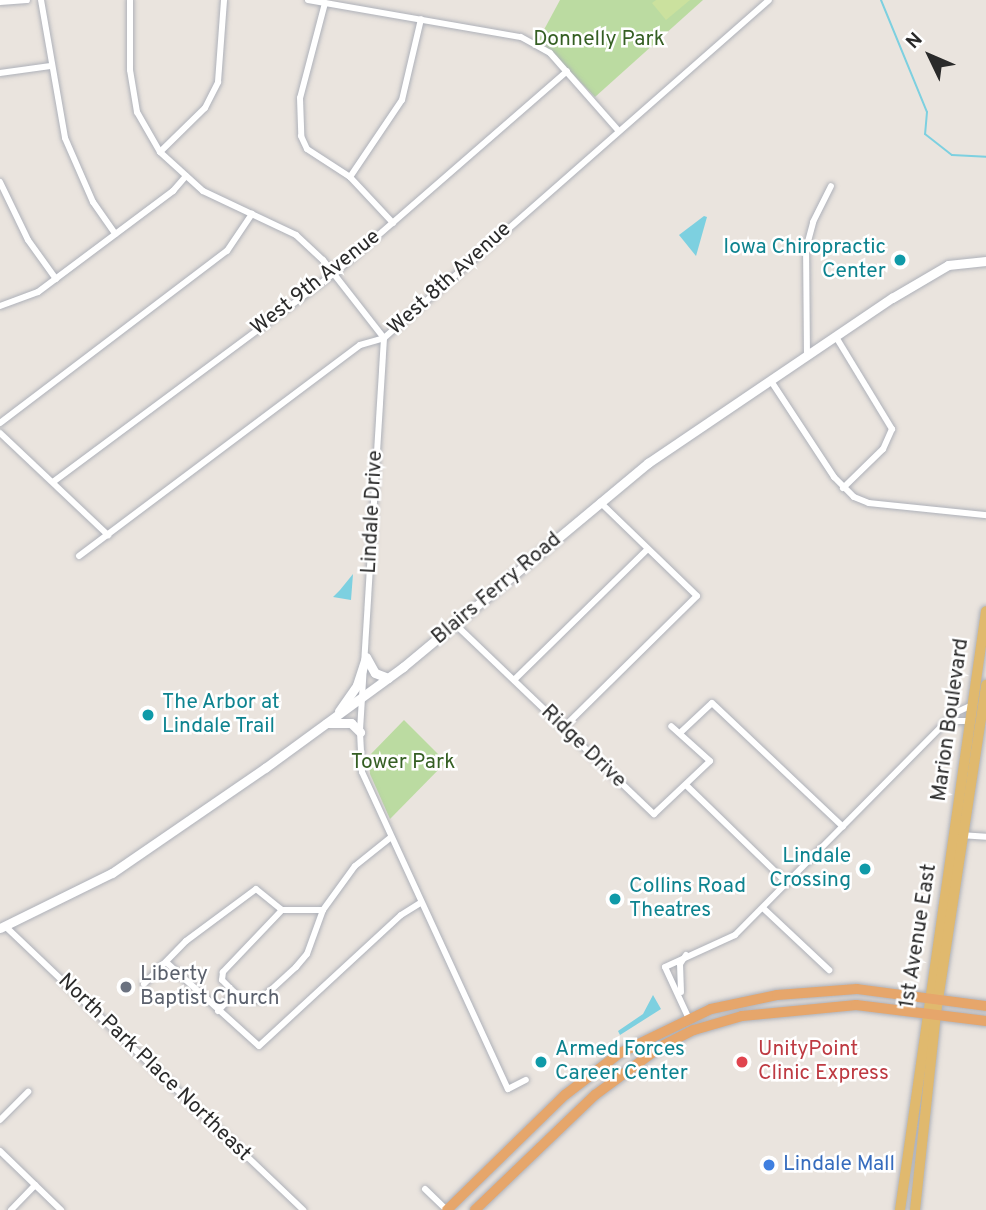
<!DOCTYPE html>
<style>
body{margin:0}
#map{position:relative;width:986px;height:1210px;overflow:hidden;background:#eae4de;font-family:Overpass,sans-serif}
div>[style]{position:absolute}
[style*='--x']{left:calc(var(--x)*1px);top:calc(var(--y)*1px);width:calc(var(--w)*1px);rotate:calc(var(--a)*1deg)}
.green>*{inset:0;background:#bbdba1}
.pitch>*{inset:0;background:#cbe19e}
.water>*{inset:0;background:#7dd0e0}
.stream>*{height:2px;margin:-1px;padding:0 1px;transform-origin:1px;border-radius:1px;background:#7dd0e0}
.roads{filter:drop-shadow(0 0 2px #aeb1b9) drop-shadow(0 0 2px #aeb1b9)}
.minor>*{height:6px;margin:-3px;padding:0 3px;transform-origin:3px;border-radius:3px;background:#fff}
.secondary>*{height:9px;margin:-4.5px;padding:0 4.5px;transform-origin:4.5px;border-radius:4.5px;background:#fff}
.primary>*{height:10px;margin:-5px;padding:0 5px;transform-origin:5px;border-radius:5px;background:#e0b96e}
.trunk>*{height:10px;margin:-5px;padding:0 5px;transform-origin:5px;border-radius:5px;background:#e6a66b}
.dots>*{width:19px;height:19px;translate:-50% -50%;box-sizing:border-box;border:4px solid #fff;border-radius:50%}
span{translate:-50% -50%;white-space:nowrap;text-align:center;line-height:1.15;-webkit-text-stroke:5px #fff;paint-order:stroke}
.park-label{font-size:21px;color:#355f23}
.culture-label{font-size:21px;color:#0d838f}
.right{translate:-100% -50%;text-align:right}
.left{translate:0 -50%;text-align:left}
.street-label{font-size:21px;color:#2a2a2a}
.worship-label{font-size:21px;color:#5b616d}
.health-label{font-size:21px;color:#be3a42}
.shop-label{font-size:21px;color:#366cbe}
.north{position:absolute;left:895px;top:21px;width:70px;height:70px;-webkit-text-stroke:5px #fff;paint-order:stroke;rotate:314deg;font-size:19px;font-weight:700;line-height:28px;text-align:center;color:#2a2a2a}
.north::after{content:'';display:block;margin:auto;width:24px;height:32px;background:#2a2a2a;clip-path:polygon(50% 0,100% 100%,50% 72%,0 100%)}
</style>
<div id="map">
<div class="green">
<div style="clip-path:polygon(560px 0,703px 0,595px 97px,539px 39px)"></div>
<div style="clip-path:polygon(404px 720px,446px 762px,390px 819px,370px 774px,369px 756px)"></div>
</div>
<div class="pitch">
<div style="clip-path:polygon(656px 0,690px 0,666px 20px,652px 3px)"></div>
</div>
<div class="water">
<div style="clip-path:polygon(704px 216px,707px 217px,696px 256px,679px 235px)"></div>
<div style="clip-path:polygon(353px 574px,351px 600px,333px 597px,340px 590px)"></div>
<div style="clip-path:polygon(653px 995px,661px 1009px,620px 1035px,618px 1031px,643px 1014px)"></div>
</div>
<div class="stream">
<div style="--x:881;--y:0;--w:121;--a:67.7"></div>
<div style="--x:927;--y:112;--w:22;--a:95"></div>
<div style="--x:925;--y:134;--w:34;--a:38"></div>
<div style="--x:952;--y:155;--w:34;--a:3"></div>
</div>
<div class="roads">
<div class="minor">
<div style="--x:41;--y:0;--w:140;--a:80.1"></div>
<div style="--x:65;--y:138;--w:70;--a:66.4"></div>
<div style="--x:93;--y:202;--w:39;--a:55"></div>
<div style="--x:130;--y:0;--w:70;--a:90"></div>
<div style="--x:130;--y:70;--w:43;--a:80.5"></div>
<div style="--x:137;--y:112;--w:46;--a:60.1"></div>
<div style="--x:160;--y:152;--w:58;--a:42.2"></div>
<div style="--x:203;--y:191;--w:103;--a:25.3"></div>
<div style="--x:296;--y:235;--w:37;--a:43"></div>
<div style="--x:323;--y:260;--w:99;--a:52"></div>
<div style="--x:308;--y:0;--w:216;--a:9.9"></div>
<div style="--x:521;--y:37;--w:33;--a:29"></div>
<div style="--x:550;--y:53;--w:103;--a:48.6"></div>
<div style="--x:0;--y:2;--w:27;--a:-4"></div>
<div style="--x:325;--y:3;--w:98;--a:104.7"></div>
<div style="--x:300;--y:98;--w:38;--a:88"></div>
<div style="--x:301;--y:136;--w:14;--a:65"></div>
<div style="--x:307;--y:149;--w:51;--a:33.1"></div>
<div style="--x:350;--y:177;--w:63;--a:46.9"></div>
<div style="--x:0;--y:73;--w:51;--a:-7.8"></div>
<div style="--x:160;--y:152;--w:63;--a:-44.4"></div>
<div style="--x:205;--y:108;--w:29;--a:-63"></div>
<div style="--x:218;--y:82;--w:82;--a:-85.8"></div>
<div style="--x:350;--y:177;--w:93;--a:-56"></div>
<div style="--x:402;--y:100;--w:83;--a:-76.8"></div>
<div style="--x:0;--y:182;--w:64;--a:64.2"></div>
<div style="--x:28;--y:240;--w:48;--a:54.3"></div>
<div style="--x:0;--y:306;--w:40;--a:-20.2"></div>
<div style="--x:38;--y:292;--w:169;--a:-36.8"></div>
<div style="--x:173;--y:191;--w:20;--a:-49"></div>
<div style="--x:836;--y:337;--w:108;--a:58.7"></div>
<div style="--x:892;--y:429;--w:22;--a:114"></div>
<div style="--x:883;--y:449;--w:56;--a:135.7"></div>
<div style="--x:384;--y:338;--w:395;--a:93.5"></div>
<div style="--x:360;--y:732;--w:40;--a:87.1"></div>
<div style="--x:362;--y:772;--w:349;--a:65.3"></div>
<div style="--x:508;--y:1089;--w:20;--a:-27"></div>
<div style="--x:807;--y:357;--w:108;--a:-90.5"></div>
<div style="--x:806;--y:249;--w:28;--a:-75"></div>
<div style="--x:813;--y:222;--w:40;--a:-63.4"></div>
<div style="--x:771;--y:381;--w:115;--a:56.7"></div>
<div style="--x:834;--y:477;--w:28;--a:45"></div>
<div style="--x:854;--y:497;--w:16;--a:22"></div>
<div style="--x:869;--y:503;--w:118;--a:5.9"></div>
<div style="--x:0;--y:423;--w:285;--a:-37.2"></div>
<div style="--x:227;--y:251;--w:45;--a:-56"></div>
<div style="--x:0;--y:433;--w:149;--a:43.4"></div>
<div style="--x:53;--y:482;--w:352;--a:-36.6"></div>
<div style="--x:336;--y:272;--w:306;--a:-41"></div>
<div style="--x:79;--y:556;--w:351;--a:-36.9"></div>
<div style="--x:360;--y:345;--w:25;--a:-16"></div>
<div style="--x:384;--y:338;--w:512;--a:-41.28"></div>
<div style="--x:456;--y:625;--w:274;--a:43.7"></div>
<div style="--x:654;--y:814;--w:77;--a:-43.4"></div>
<div style="--x:710;--y:761;--w:52;--a:-138.1"></div>
<div style="--x:514;--y:680;--w:187;--a:-44.4"></div>
<div style="--x:951;--y:721;--w:20;--a:0"></div>
<div style="--x:563;--y:728;--w:188;--a:-44.6"></div>
<div style="--x:697;--y:596;--w:135;--a:-135.9"></div>
<div style="--x:681;--y:732;--w:42;--a:-43.1"></div>
<div style="--x:712;--y:703;--w:180;--a:43.4"></div>
<div style="--x:686;--y:785;--w:141;--a:44.1"></div>
<div style="--x:960;--y:835;--w:26;--a:4"></div>
<div style="--x:763;--y:908;--w:91;--a:43.2"></div>
<div style="--x:282;--y:910;--w:86;--a:133.6"></div>
<div style="--x:223;--y:972;--w:8;--a:97"></div>
<div style="--x:222;--y:980;--w:27;--a:45"></div>
<div style="--x:241;--y:999;--w:19;--a:3"></div>
<div style="--x:260;--y:1000;--w:49;--a:-42.5"></div>
<div style="--x:296;--y:967;--w:17;--a:-50"></div>
<div style="--x:307;--y:954;--w:47;--a:-70"></div>
<div style="--x:5;--y:926;--w:412;--a:43.6"></div>
<div style="--x:166;--y:962;--w:125;--a:42.1"></div>
<div style="--x:259;--y:1046;--w:193;--a:-42.7"></div>
<div style="--x:401;--y:915;--w:22;--a:-32"></div>
<div style="--x:144;--y:984;--w:60;--a:-45.7"></div>
<div style="--x:186;--y:941;--w:87;--a:-36.6"></div>
<div style="--x:256;--y:889;--w:33;--a:39"></div>
<div style="--x:282;--y:910;--w:41;--a:0"></div>
<div style="--x:323;--y:910;--w:54;--a:-54"></div>
<div style="--x:355;--y:866;--w:45;--a:-38.7"></div>
<div style="--x:681;--y:992;--w:28;--a:-92"></div>
<div style="--x:680;--y:964;--w:11;--a:-56"></div>
<div style="--x:218;--y:1011;--w:25;--a:-47"></div>
<div style="--x:689;--y:1019;--w:57;--a:-114.8"></div>
<div style="--x:665;--y:967;--w:77;--a:-24.6"></div>
<div style="--x:735;--y:935;--w:313;--a:-45.3"></div>
<div style="--x:955;--y:713;--w:21;--a:-25"></div>
<div style="--x:0;--y:1120;--w:40;--a:-45"></div>
<div style="--x:0;--y:1151;--w:85;--a:44"></div>
<div style="--x:425;--y:1189;--w:30;--a:44"></div>
<div style="--x:11;--y:1210;--w:35;--a:-46"></div>
</div>
<div class="secondary">
<div style="--x:366;--y:657;--w:18;--a:61"></div>
<div style="--x:375;--y:673;--w:14;--a:21"></div>
<div style="--x:339;--y:711;--w:32;--a:-55"></div>
<div style="--x:357;--y:685;--w:29;--a:-72"></div>
<div style="--x:327;--y:723;--w:24;--a:0"></div>
<div style="--x:351;--y:723;--w:13;--a:45"></div>
<div style="--x:0;--y:928;--w:125;--a:-26.2"></div>
<div style="--x:112;--y:873;--w:186;--a:-34.5"></div>
<div style="--x:265;--y:768;--w:171;--a:-36.2"></div>
<div style="--x:403;--y:667;--w:319;--a:-39.8"></div>
<div style="--x:648;--y:463;--w:295;--a:-34.1"></div>
<div style="--x:892;--y:298;--w:65;--a:-30.5"></div>
<div style="--x:948;--y:265;--w:38;--a:-6"></div>
</div>
<div class="primary">
<div style="--x:900;--y:1210;--w:605;--a:-81.83"></div>
<div style="--x:915;--y:1210;--w:198;--a:-83.9"></div>
<div style="--x:936;--y:1013;--w:332;--a:-81.3"></div>
</div>
<div class="trunk">
<div style="--x:447;--y:1210;--w:165;--a:-44.3"></div>
<div style="--x:565;--y:1095;--w:69;--a:-37.4"></div>
<div style="--x:620;--y:1053;--w:101;--a:-25.8"></div>
<div style="--x:711;--y:1009;--w:67;--a:-12"></div>
<div style="--x:777;--y:995;--w:80;--a:-4.3"></div>
<div style="--x:857;--y:989;--w:130;--a:7.5"></div>
<div style="--x:475;--y:1210;--w:166;--a:-43.8"></div>
<div style="--x:595;--y:1095;--w:81;--a:-36.4"></div>
<div style="--x:660;--y:1047;--w:38;--a:-27"></div>
<div style="--x:694;--y:1030;--w:50;--a:-16.3"></div>
<div style="--x:742;--y:1016;--w:115;--a:-5.5"></div>
<div style="--x:856;--y:1005;--w:131;--a:7"></div>
</div>
</div>
<div class="dots">
<div style="left:900px;top:260px;background:#0f9aa8"></div>
<div style="left:148px;top:715px;background:#0f9aa8"></div>
<div style="left:865px;top:869px;background:#0f9aa8"></div>
<div style="left:615px;top:899px;background:#0f9aa8"></div>
<div style="left:126px;top:987px;background:#6b7280"></div>
<div style="left:541px;top:1062px;background:#0f9aa8"></div>
<div style="left:742px;top:1062px;background:#e0444e"></div>
<div style="left:769px;top:1165px;background:#3f7fe0"></div>
</div>
<div class="park-label">
<span style="left:599px;top:40px">Donnelly Park</span>
<span style="left:403px;top:763px">Tower Park</span>
</div>
<div class="culture-label">
<span class="right" style="left:886px;top:260px">Iowa Chiropractic<br>Center</span>
<span class="left" style="left:162px;top:715px">The Arbor at<br>Lindale Trail</span>
<span class="right" style="left:851px;top:869px">Lindale<br>Crossing</span>
<span class="left" style="left:629px;top:899px">Collins Road<br>Theatres</span>
<span class="left" style="left:555px;top:1062px">Armed Forces<br>Career Center</span>
</div>
<div class="street-label">
<span style="left:450px;top:279px;rotate:-42deg">West 8th Avenue</span>
<span style="left:316px;top:283px;rotate:-38deg">West 9th Avenue</span>
<span style="left:373px;top:512px;rotate:-87deg">Lindale Drive</span>
<span style="left:497px;top:589px;rotate:-40deg">Blairs Ferry Road</span>
<span style="left:951px;top:720px;rotate:-82deg">Marion Boulevard</span>
<span style="left:583px;top:747px;rotate:44deg">Ridge Drive</span>
<span style="left:919px;top:936px;rotate:-81deg">1st Avenue East</span>
<span style="left:154px;top:1068px;rotate:44deg">North Park Place Northeast</span>
</div>
<div class="worship-label">
<span class="left" style="left:140px;top:987px">Liberty<br>Baptist Church</span>
</div>
<div class="health-label">
<span class="left" style="left:758px;top:1062px">UnityPoint<br>Clinic Express</span>
</div>
<div class="shop-label">
<span class="left" style="left:783px;top:1165px">Lindale Mall</span>
</div>
<div class="north">N</div>
</div>
